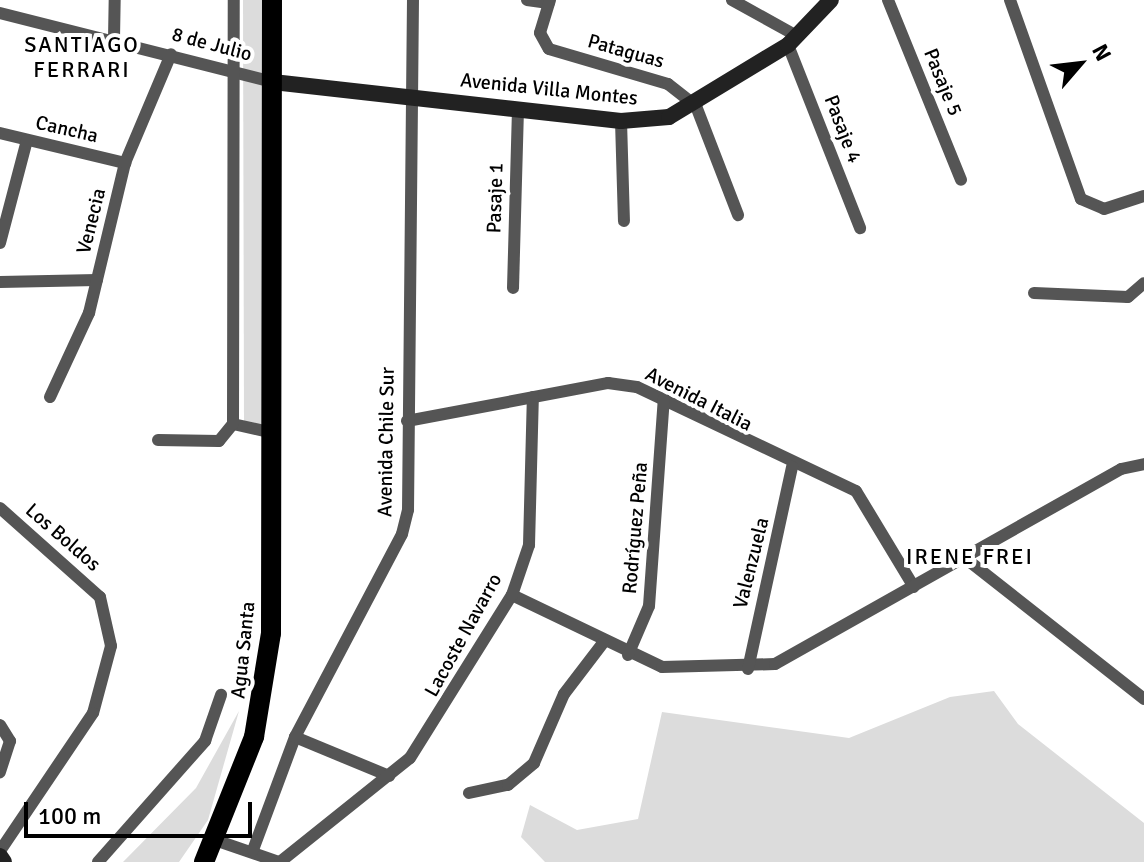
<!DOCTYPE html>
<meta charset="utf-8">
<style>
body{margin:0}
#map{position:relative;width:1144px;height:862px;overflow:hidden;background:#fff;font-family:Signika,sans-serif}
div>[style]{position:absolute}
[style*='--x']{left:calc(var(--x)*1px);top:calc(var(--y)*1px);width:calc(var(--w)*1px);rotate:calc(var(--a)*1deg)}
.green>*{inset:0;background:#dcdcdc}
.street>*{height:12px;margin:-6px;padding:0 6px;transform-origin:6px;border-radius:6px;background:#555}
.secondary>*{height:16px;margin:-8px;padding:0 8px;transform-origin:8px;border-radius:8px;background:#222}
.primary>*{height:20px;margin:-10px;padding:0 10px;transform-origin:10px;border-radius:10px;background:#000}
span{translate:-50% -50%;white-space:nowrap;text-align:center;line-height:1.15;-webkit-text-stroke:8px #fff;paint-order:stroke}
.street-label{font-size:20px;color:#000}
.neighbourhood-label{font-size:22px;color:#000;letter-spacing:2px}
.north{position:absolute;left:1040px;top:24px;width:80px;height:80px;-webkit-text-stroke:6px #fff;paint-order:stroke;rotate:62deg;font-size:22px;font-weight:700;line-height:32px;text-align:center;color:#000}
.north::after{content:'';display:block;margin:auto;width:28px;height:36px;background:#000;clip-path:polygon(50% 0,100% 100%,50% 72%,0 100%)}
.scale{position:absolute;left:24px;top:802px;width:228px;height:36px;box-sizing:border-box;border:4px solid #000;border-top:0;padding-left:10px;font-size:24px;line-height:28px;white-space:nowrap;color:#000;-webkit-text-stroke:6px #fff;paint-order:stroke}
</style>
<div id="map">
<div class="green">
<div style="clip-path:polygon(243px 0,271px 0,276px 438px,244px 425px)"></div>
<div style="clip-path:polygon(994px 691px,1018px 724px,1144px 823px,1144px 862px,545px 862px,521px 837px,530px 805px,577px 830px,638px 819px,662px 712px,849px 738px,950px 697px)"></div>
<div style="clip-path:polygon(239px 711px,208px 820px,179px 862px,123px 862px,196px 788px)"></div>
</div>
<div class="street">
<div style="--x:527;--y:0;--w:22;--a:8"></div>
<div style="--x:550;--y:0;--w:34;--a:107"></div>
<div style="--x:540;--y:33;--w:18;--a:61"></div>
<div style="--x:549;--y:49;--w:124;--a:16.4"></div>
<div style="--x:668;--y:84;--w:36;--a:38"></div>
<div style="--x:696;--y:106;--w:117;--a:68.9"></div>
<div style="--x:732;--y:0;--w:74;--a:29"></div>
<div style="--x:888;--y:0;--w:194;--a:67.9"></div>
<div style="--x:1010;--y:0;--w:211;--a:70.4"></div>
<div style="--x:1081;--y:199;--w:25;--a:23"></div>
<div style="--x:1104;--y:209;--w:42;--a:-18"></div>
<div style="--x:0;--y:13;--w:282;--a:14.2"></div>
<div style="--x:114;--y:39;--w:39;--a:-89"></div>
<div style="--x:788;--y:45;--w:197;--a:68.5"></div>
<div style="--x:621;--y:121;--w:100;--a:88.3"></div>
<div style="--x:0;--y:133;--w:129;--a:13.5"></div>
<div style="--x:0;--y:243;--w:106;--a:-75.3"></div>
<div style="--x:0;--y:282;--w:97;--a:-1.2"></div>
<div style="--x:513;--y:288;--w:178;--a:-88.4"></div>
<div style="--x:1034;--y:293;--w:94;--a:2.4"></div>
<div style="--x:1128;--y:297;--w:21;--a:-41"></div>
<div style="--x:50;--y:397;--w:93;--a:-65.1"></div>
<div style="--x:89;--y:313;--w:154;--a:-76.5"></div>
<div style="--x:125;--y:163;--w:118;--a:-67.1"></div>
<div style="--x:407;--y:421;--w:205;--a:-10.7"></div>
<div style="--x:608;--y:383;--w:29;--a:8"></div>
<div style="--x:637;--y:387;--w:242;--a:25.4"></div>
<div style="--x:856;--y:491;--w:112;--a:58.9"></div>
<div style="--x:233;--y:424;--w:42;--a:12.4"></div>
<div style="--x:158;--y:440;--w:61;--a:0.9"></div>
<div style="--x:219;--y:441;--w:22;--a:-51"></div>
<div style="--x:233;--y:424;--w:424;--a:-89.9"></div>
<div style="--x:0;--y:508;--w:134;--a:41.7"></div>
<div style="--x:100;--y:597;--w:50;--a:77.3"></div>
<div style="--x:111;--y:646;--w:69;--a:105"></div>
<div style="--x:93;--y:713;--w:166;--a:124"></div>
<div style="--x:965;--y:558;--w:228;--a:38.2"></div>
<div style="--x:512;--y:595;--w:166;--a:25.6"></div>
<div style="--x:662;--y:667;--w:113;--a:-1.5"></div>
<div style="--x:775;--y:664;--w:397;--a:-29.4"></div>
<div style="--x:1121;--y:469;--w:24;--a:-12"></div>
<div style="--x:628;--y:655;--w:53;--a:-66.8"></div>
<div style="--x:649;--y:606;--w:208;--a:-85.9"></div>
<div style="--x:748;--y:669;--w:207;--a:-77.7"></div>
<div style="--x:0;--y:725;--w:19;--a:58"></div>
<div style="--x:10;--y:741;--w:33;--a:108"></div>
<div style="--x:295;--y:737;--w:102;--a:22.5"></div>
<div style="--x:469;--y:793;--w:40;--a:-12"></div>
<div style="--x:508;--y:785;--w:34;--a:-40"></div>
<div style="--x:534;--y:763;--w:75;--a:-66.5"></div>
<div style="--x:564;--y:694;--w:64;--a:-52.6"></div>
<div style="--x:215;--y:840;--w:68;--a:19"></div>
<div style="--x:253;--y:850;--w:121;--a:-69.6"></div>
<div style="--x:295;--y:737;--w:229;--a:-62.2"></div>
<div style="--x:402;--y:534;--w:25;--a:-76"></div>
<div style="--x:408;--y:510;--w:510;--a:-89.44"></div>
<div style="--x:98;--y:862;--w:162;--a:-48.5"></div>
<div style="--x:205;--y:741;--w:49;--a:-70.8"></div>
<div style="--x:280;--y:862;--w:166;--a:-38.7"></div>
<div style="--x:410;--y:758;--w:192;--a:-58"></div>
<div style="--x:512;--y:595;--w:53;--a:-71.2"></div>
<div style="--x:529;--y:545;--w:148;--a:-88.5"></div>
</div>
<div class="secondary">
<div style="--x:273;--y:82;--w:350;--a:6.4"></div>
<div style="--x:621;--y:121;--w:48;--a:-4.8"></div>
<div style="--x:669;--y:117;--w:139;--a:-31.2"></div>
<div style="--x:788;--y:45;--w:62;--a:-46.3"></div>
<div style="--x:0;--y:856;--w:7;--a:56"></div>
</div>
<div class="primary">
<div style="--x:204;--y:862;--w:135;--a:-68.2"></div>
<div style="--x:254;--y:737;--w:105;--a:-80.7"></div>
<div style="--x:271;--y:633;--w:633;--a:-89.91"></div>
</div>
<div class="street-label">
<span style="left:212px;top:44px;rotate:15deg">8 de Julio</span>
<span style="left:626px;top:51px;rotate:16deg">Pataguas</span>
<span style="left:943px;top:82px;rotate:68deg">Pasaje 5</span>
<span style="left:549px;top:89px;rotate:6deg">Avenida Villa Montes</span>
<span style="left:67px;top:129px;rotate:13deg">Cancha</span>
<span style="left:843px;top:129px;rotate:69deg">Pasaje 4</span>
<span style="left:495px;top:198px;rotate:-88deg">Pasaje 1</span>
<span style="left:91px;top:221px;rotate:-76deg">Venecia</span>
<span style="left:699px;top:399px;rotate:27deg">Avenida Italia</span>
<span style="left:386px;top:442px;rotate:-89deg">Avenida Chile Sur</span>
<span style="left:635px;top:528px;rotate:-85deg">Rodríguez Peña</span>
<span style="left:63px;top:537px;rotate:41deg">Los Boldos</span>
<span style="left:751px;top:563px;rotate:-76deg">Valenzuela</span>
<span style="left:463px;top:635px;rotate:-61deg">Lacoste Navarro</span>
<span style="left:243px;top:650px;rotate:-84deg">Agua Santa</span>
</div>
<div class="neighbourhood-label">
<span style="left:82px;top:57px">SANTIAGO<br>FERRARI</span>
<span style="left:970px;top:557px">IRENE FREI</span>
</div>
<div class="north">N</div>
<div class="scale">100 m</div>
</div>
